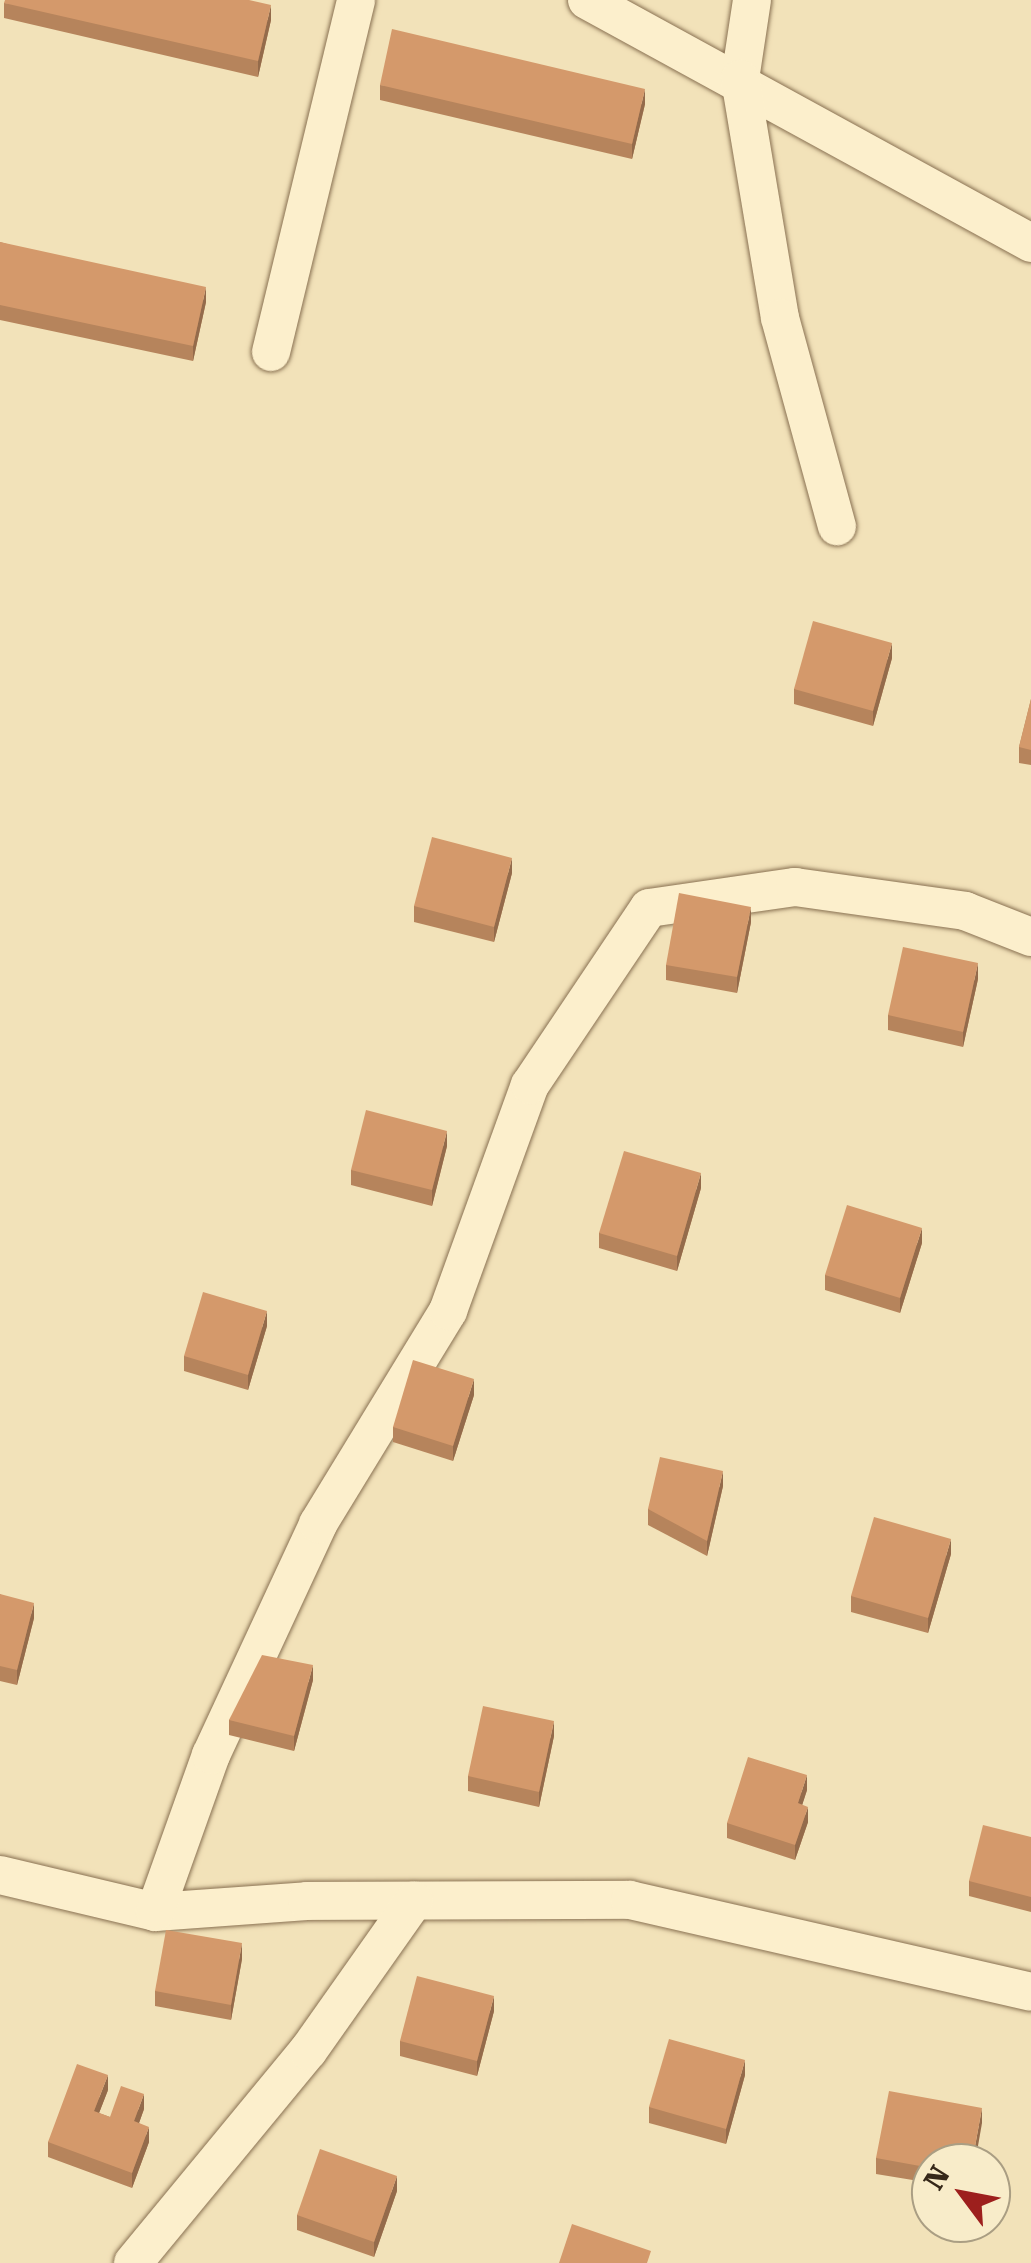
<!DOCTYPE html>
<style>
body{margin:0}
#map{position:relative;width:1031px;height:2263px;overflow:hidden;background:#f2e2b9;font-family:"Roboto Serif",serif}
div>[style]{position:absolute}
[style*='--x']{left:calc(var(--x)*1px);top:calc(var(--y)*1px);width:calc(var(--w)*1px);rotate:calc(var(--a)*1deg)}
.roads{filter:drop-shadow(0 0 2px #897152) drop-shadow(0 0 2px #897152)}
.minor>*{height:38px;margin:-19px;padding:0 19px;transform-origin:19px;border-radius:19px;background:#fcefcc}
.wall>*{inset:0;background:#b6845c}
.shaded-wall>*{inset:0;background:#946b4b}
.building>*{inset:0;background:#d4996b}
span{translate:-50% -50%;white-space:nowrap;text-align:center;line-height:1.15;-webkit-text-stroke:10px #f8ecc9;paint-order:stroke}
.north{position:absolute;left:911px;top:2143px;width:100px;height:100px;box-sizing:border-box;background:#f8ecc9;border:2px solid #aa9e83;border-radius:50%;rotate:302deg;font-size:28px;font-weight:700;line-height:40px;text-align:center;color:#362819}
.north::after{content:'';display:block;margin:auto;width:35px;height:45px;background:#9d1f1d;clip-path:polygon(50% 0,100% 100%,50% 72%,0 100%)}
</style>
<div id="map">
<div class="roads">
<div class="minor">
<div style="--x:587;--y:0;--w:506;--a:28.69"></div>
<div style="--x:752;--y:0;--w:80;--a:98.6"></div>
<div style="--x:740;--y:79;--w:242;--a:80.5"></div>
<div style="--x:780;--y:318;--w:216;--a:74.7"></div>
<div style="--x:271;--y:352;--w:362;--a:-76.4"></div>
<div style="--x:0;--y:1875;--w:159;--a:13.4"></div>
<div style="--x:155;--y:1912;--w:152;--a:-4.1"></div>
<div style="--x:307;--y:1901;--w:323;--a:-0.2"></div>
<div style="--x:630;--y:1900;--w:411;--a:12.9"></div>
<div style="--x:155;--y:1912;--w:167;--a:-70.4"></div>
<div style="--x:211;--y:1755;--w:255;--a:-65.1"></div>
<div style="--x:318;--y:1524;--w:250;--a:-58.6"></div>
<div style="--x:448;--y:1311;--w:240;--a:-70.1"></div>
<div style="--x:530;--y:1085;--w:213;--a:-56.1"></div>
<div style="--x:649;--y:908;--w:148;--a:-8.2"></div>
<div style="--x:795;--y:887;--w:172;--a:8"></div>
<div style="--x:965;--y:911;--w:71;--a:21.5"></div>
<div style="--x:133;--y:2263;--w:275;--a:-50.5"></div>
<div style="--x:308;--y:2051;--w:184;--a:-54.8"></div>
</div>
</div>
<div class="wall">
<div style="clip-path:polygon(4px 3px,271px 20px,258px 77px,4px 18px)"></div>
<div style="clip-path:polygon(380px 85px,645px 104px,632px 159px,380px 100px)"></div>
<div style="clip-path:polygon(0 242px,206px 302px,193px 361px,0 320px)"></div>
<div style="clip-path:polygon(892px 658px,873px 726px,794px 704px,794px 689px)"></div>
<div style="clip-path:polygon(1031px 699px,1031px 765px,1019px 763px,1019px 747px)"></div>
<div style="clip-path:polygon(512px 873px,494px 942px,414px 922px,414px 906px)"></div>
<div style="clip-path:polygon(751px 922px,737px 993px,666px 980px,666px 965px)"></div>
<div style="clip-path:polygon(978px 979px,963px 1047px,888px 1030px,888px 1015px)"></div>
<div style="clip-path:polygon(447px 1146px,432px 1206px,351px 1185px,351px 1170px)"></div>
<div style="clip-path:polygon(701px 1188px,677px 1271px,599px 1248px,599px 1233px)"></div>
<div style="clip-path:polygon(922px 1243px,900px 1313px,825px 1290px,825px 1275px)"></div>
<div style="clip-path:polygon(267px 1326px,248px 1390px,184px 1371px,184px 1356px)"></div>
<div style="clip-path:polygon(474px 1395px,453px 1461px,393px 1442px,393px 1427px)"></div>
<div style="clip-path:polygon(723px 1486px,707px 1556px,648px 1525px,648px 1509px)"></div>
<div style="clip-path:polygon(951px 1554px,928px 1633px,851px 1612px,851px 1596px)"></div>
<div style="clip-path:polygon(0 1594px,34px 1618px,17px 1685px,0 1681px)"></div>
<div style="clip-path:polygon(313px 1680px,294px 1751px,229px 1735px,229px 1720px)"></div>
<div style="clip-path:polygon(554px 1736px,539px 1807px,468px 1791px,468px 1776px)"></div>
<div style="clip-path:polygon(807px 1790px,802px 1805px,808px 1822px,795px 1860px,727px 1838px,727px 1823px)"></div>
<div style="clip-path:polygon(1031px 1837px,1031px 1912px,969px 1896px,969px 1881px)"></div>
<div style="clip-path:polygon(242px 1959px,231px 2020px,155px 2006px,155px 1991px)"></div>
<div style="clip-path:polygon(494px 2011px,477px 2076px,400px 2056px,400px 2041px)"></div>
<div style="clip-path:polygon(745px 2075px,726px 2144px,649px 2123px,649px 2107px)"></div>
<div style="clip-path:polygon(108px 2090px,99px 2113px,110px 2117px,144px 2109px,139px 2123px,149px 2142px,132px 2188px,48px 2157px,48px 2142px)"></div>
<div style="clip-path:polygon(982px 2123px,931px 2163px,931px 2183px,876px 2174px,876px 2158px)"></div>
<div style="clip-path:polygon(397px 2191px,374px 2257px,297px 2230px,297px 2215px)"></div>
</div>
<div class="shaded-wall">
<div style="clip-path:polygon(271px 5px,271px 20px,258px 77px,258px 61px)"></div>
<div style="clip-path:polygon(645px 89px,645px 104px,632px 159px,632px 144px)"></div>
<div style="clip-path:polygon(206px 287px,206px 302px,193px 361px,193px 346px)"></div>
<div style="clip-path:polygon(892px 643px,892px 658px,873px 726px,873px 711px)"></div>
<div style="clip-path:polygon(512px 858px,512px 873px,494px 942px,494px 927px)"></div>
<div style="clip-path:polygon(751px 907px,751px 922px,737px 993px,737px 977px)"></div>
<div style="clip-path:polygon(978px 963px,978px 979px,963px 1047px,963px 1032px)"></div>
<div style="clip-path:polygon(447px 1131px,447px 1146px,432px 1206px,432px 1190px)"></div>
<div style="clip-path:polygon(701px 1173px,701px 1188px,677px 1271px,677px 1256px)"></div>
<div style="clip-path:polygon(922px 1228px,922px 1243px,900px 1313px,900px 1298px)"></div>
<div style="clip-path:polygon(267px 1311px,267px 1326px,248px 1390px,248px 1375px)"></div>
<div style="clip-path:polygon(474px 1379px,474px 1395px,453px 1461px,453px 1446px)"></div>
<div style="clip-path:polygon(723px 1471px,723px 1486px,707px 1556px,707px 1541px)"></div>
<div style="clip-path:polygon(951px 1539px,951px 1554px,928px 1633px,928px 1618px)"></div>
<div style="clip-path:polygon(34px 1603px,34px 1618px,17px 1685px,17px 1670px)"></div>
<div style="clip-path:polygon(313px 1665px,313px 1680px,294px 1751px,294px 1736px)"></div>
<div style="clip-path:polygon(554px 1721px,554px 1736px,539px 1807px,539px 1792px)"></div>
<div style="clip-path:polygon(807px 1775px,807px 1790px,798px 1818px,798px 1803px)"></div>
<div style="clip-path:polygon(808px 1807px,808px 1822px,795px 1860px,795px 1845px)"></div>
<div style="clip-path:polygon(242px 1943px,242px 1959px,231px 2020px,231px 2005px)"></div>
<div style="clip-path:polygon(494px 1996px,494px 2011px,477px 2076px,477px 2061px)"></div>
<div style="clip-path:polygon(745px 2060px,745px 2075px,726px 2144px,726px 2129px)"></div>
<div style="clip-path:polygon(108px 2075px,108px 2090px,94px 2126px,94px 2111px)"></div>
<div style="clip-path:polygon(144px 2094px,144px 2109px,134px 2137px,134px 2121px)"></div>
<div style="clip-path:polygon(982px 2108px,982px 2123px,975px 2163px,972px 2163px)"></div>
<div style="clip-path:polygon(149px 2127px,149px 2142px,132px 2188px,132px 2173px)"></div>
<div style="clip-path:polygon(397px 2176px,397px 2191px,374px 2257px,374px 2242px)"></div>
</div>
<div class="building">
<div style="clip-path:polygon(5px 0,249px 0,271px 5px,258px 61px,4px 3px)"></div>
<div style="clip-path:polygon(392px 29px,645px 89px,632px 144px,380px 85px)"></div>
<div style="clip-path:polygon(0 242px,206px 287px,193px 346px,0 305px)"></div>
<div style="clip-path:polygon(813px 621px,892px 643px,873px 711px,794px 689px)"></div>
<div style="clip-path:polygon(1031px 699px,1031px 750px,1019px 747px)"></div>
<div style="clip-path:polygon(432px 837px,512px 858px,494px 927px,414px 906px)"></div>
<div style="clip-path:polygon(679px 893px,751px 907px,737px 977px,666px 965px)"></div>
<div style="clip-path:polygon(903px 947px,978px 963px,963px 1032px,888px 1015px)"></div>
<div style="clip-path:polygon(366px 1110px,447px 1131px,432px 1190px,351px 1170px)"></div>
<div style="clip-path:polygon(624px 1151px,701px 1173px,677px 1256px,599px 1233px)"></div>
<div style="clip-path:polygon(847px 1205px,922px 1228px,900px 1298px,825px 1275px)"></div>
<div style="clip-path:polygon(203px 1292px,267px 1311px,248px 1375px,184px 1356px)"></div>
<div style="clip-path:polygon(413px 1360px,474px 1379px,453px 1446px,393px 1427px)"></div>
<div style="clip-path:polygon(660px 1457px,723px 1471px,707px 1541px,648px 1509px)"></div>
<div style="clip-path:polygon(874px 1517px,951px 1539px,928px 1618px,851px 1596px)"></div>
<div style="clip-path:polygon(0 1594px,34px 1603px,17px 1670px,0 1666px)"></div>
<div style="clip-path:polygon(262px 1655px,313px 1665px,294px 1736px,229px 1720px)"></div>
<div style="clip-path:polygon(483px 1706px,554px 1721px,539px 1792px,468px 1776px)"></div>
<div style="clip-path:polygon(748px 1757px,807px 1775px,798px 1803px,808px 1807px,795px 1845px,727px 1823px)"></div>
<div style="clip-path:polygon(983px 1825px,1031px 1837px,1031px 1897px,969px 1881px)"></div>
<div style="clip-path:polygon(166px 1930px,242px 1943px,231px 2005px,155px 1991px)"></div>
<div style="clip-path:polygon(417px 1976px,494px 1996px,477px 2061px,400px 2041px)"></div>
<div style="clip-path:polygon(669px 2039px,745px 2060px,726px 2129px,649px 2107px)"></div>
<div style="clip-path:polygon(77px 2064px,108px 2075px,94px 2111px,110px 2117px,121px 2086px,144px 2094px,134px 2121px,149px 2127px,132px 2173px,48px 2142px)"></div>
<div style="clip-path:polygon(889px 2091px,982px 2108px,972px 2163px,931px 2163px,931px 2168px,876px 2158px)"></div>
<div style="clip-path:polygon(320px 2149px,397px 2176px,374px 2242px,297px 2215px)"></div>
<div style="clip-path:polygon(572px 2224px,651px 2251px,647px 2263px,559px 2263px)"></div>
</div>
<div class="north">N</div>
</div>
